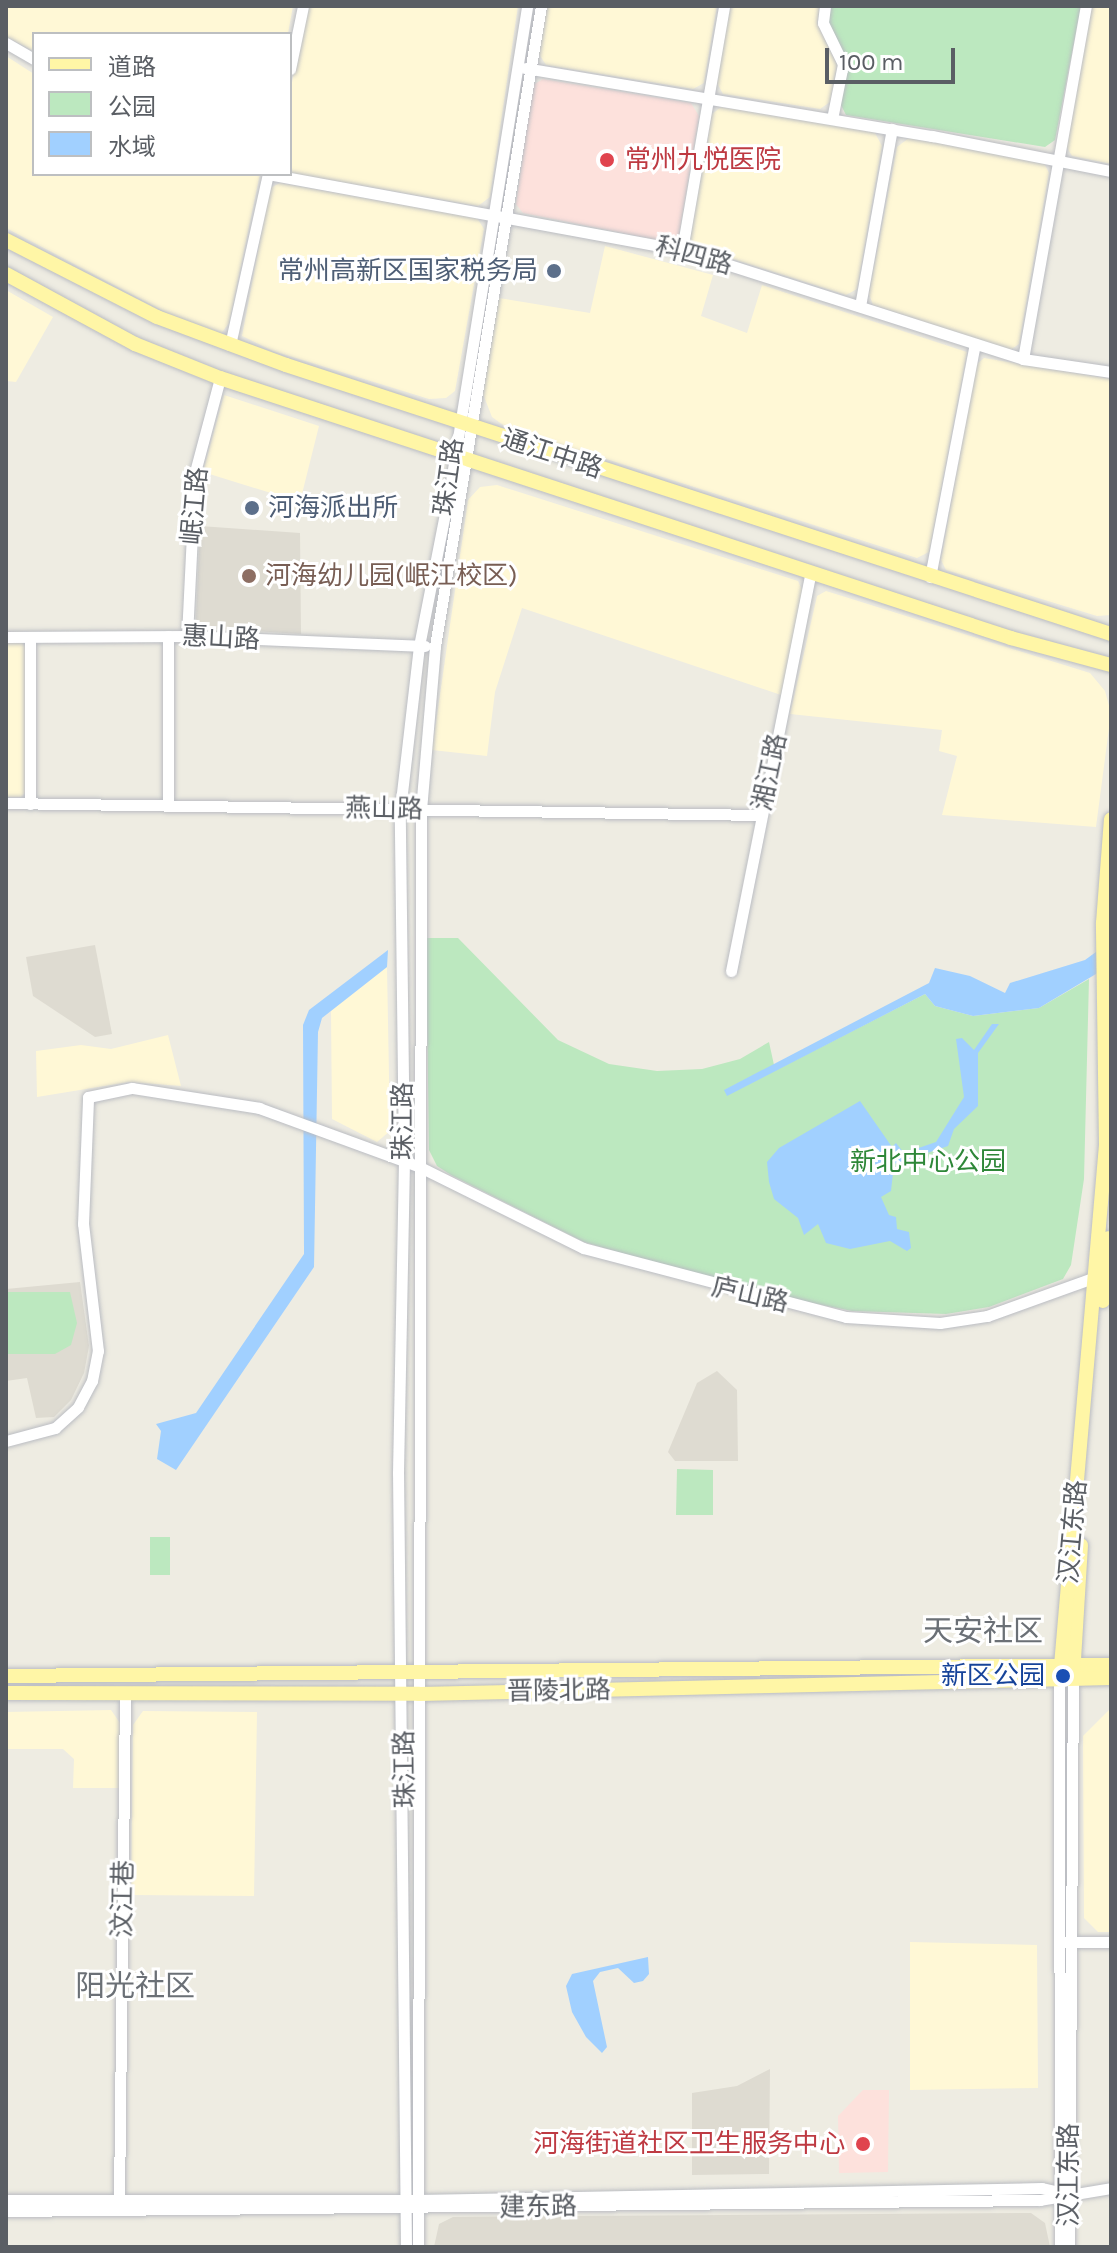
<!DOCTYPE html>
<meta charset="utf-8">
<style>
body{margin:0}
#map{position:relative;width:1117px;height:2253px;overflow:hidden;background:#eeece2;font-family:Karla,"Noto Sans SC",sans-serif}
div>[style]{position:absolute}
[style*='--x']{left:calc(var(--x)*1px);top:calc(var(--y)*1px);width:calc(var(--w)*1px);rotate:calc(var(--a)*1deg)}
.commercial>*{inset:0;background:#fff8d6}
.education>*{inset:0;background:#dedbd1}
.medical>*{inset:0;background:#fde1dc}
.green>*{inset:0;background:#bce8bf}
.water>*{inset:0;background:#a1d0ff}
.roads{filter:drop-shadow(0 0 2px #babcc2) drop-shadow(0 0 2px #babcc2)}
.minor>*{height:11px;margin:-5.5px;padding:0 5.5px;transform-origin:5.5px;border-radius:5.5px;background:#fff}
.major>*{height:14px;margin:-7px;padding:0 7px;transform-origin:7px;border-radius:7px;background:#fff6a6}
.dots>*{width:22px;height:22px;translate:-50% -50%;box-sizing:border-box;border:4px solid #fff;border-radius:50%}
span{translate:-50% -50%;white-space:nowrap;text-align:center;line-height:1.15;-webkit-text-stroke:6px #fff;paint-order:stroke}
.health-label{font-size:26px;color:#be3a42}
.left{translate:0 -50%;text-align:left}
.right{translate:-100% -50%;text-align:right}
.street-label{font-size:26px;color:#5a5e64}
.service-label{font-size:26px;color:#4e5e75}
.education-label{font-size:26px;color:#785e54}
.park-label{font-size:26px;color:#2e8738}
.transit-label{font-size:26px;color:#164399}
.quarter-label{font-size:30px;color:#6b7076}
.frame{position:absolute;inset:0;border:8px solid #5a5e64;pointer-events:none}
.legend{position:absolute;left:32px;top:32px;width:260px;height:144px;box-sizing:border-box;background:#fff;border:2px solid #bdbfc1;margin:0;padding:10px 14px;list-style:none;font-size:24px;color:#5a5e64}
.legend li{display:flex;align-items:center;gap:16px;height:40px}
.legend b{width:40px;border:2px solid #bdbfc1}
.scale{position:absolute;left:825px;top:48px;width:130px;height:36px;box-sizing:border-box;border:4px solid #5a5e64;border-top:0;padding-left:10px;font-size:24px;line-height:28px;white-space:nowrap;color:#5a5e64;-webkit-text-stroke:6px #fff;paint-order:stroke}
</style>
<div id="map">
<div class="commercial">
<div style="clip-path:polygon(6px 6px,293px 6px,288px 34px,34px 34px,34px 51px,6px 37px)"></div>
<div style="clip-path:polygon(307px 6px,518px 6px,490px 197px,478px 206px,290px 173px,290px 93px)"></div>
<div style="clip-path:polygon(547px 6px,717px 6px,704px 83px,693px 89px,546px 65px,539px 54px)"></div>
<div style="clip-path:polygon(729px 6px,820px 6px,817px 23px,837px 65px,830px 102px,820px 109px,723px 94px,716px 81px)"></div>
<div style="clip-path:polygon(1090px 6px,1111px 6px,1111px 164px,1072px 156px,1065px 144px)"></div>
<div style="clip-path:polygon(6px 56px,34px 74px,34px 174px,260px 174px,229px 323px,220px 335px,203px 332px,6px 228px)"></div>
<div style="clip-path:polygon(721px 107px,874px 131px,882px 146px,857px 289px,846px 295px,695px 247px,690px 240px,712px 114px)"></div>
<div style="clip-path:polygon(909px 138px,1043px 161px,1049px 173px,1019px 344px,1010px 350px,873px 305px,869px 294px,897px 147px)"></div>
<div style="clip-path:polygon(280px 183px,477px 218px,484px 229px,455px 391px,446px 398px,429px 399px,273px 351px,242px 336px,270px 188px)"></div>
<div style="clip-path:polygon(605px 246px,713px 275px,701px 316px,747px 333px,762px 285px,967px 352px,929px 552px,917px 558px,506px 427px,492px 417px,483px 394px,499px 298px,590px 313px)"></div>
<div style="clip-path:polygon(6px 290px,53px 317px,16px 382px,6px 381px)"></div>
<div style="clip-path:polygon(984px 358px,1111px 379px,1111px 615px,1097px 616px,946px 570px,941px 560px,976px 365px)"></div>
<div style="clip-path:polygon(224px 395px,319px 426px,300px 502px,203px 472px)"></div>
<div style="clip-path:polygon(497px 485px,798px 581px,803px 592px,781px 695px,522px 608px,495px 692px,487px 756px,432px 750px,468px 500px,480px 487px)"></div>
<div style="clip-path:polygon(826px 591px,1090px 673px,1105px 691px,1111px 713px,1096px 827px,942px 815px,957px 756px,939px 751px,942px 730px,790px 714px,817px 596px)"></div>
<div style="clip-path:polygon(6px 641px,21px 641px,29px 651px,28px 790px,21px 797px,6px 797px)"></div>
<div style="clip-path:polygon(387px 967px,390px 1131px,377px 1142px,332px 1119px,331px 1011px)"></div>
<div style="clip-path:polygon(168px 1035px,181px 1086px,129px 1082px,37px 1097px,36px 1051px,81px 1045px,111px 1049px)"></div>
<div style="clip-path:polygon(1111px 1708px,1111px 1932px,1098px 1932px,1084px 1918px,1083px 1736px)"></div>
<div style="clip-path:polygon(111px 1710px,120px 1723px,119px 1788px,73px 1788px,74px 1759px,63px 1749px,6px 1749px,6px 1712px)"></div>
<div style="clip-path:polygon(143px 1711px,257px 1712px,254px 1896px,131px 1895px,133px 1725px)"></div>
<div style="clip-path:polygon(910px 1942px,1037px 1945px,1038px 2088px,910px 2090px)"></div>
</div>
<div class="education">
<div style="clip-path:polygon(200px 526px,300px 533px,301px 634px,203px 628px,196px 619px)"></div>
<div style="clip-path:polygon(95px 945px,112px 1034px,95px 1037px,33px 996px,26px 957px)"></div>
<div style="clip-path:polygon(80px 1282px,89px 1346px,84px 1373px,71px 1400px,54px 1417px,36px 1418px,27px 1378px,6px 1381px,6px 1289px)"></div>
<div style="clip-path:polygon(717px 1371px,737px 1390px,738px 1461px,675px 1461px,668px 1452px,697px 1383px)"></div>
<div style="clip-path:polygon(770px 2069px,769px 2174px,692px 2175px,692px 2093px,737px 2086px)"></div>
<div style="clip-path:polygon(1031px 2213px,1045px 2223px,1050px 2247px,434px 2247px,439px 2224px,453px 2217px)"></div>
</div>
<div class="medical">
<div style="clip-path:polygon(543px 79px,691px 103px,699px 116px,679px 234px,668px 242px,523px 213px,516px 204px,533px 85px)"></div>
<div style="clip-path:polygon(863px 2090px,889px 2090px,888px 2172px,839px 2173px,838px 2116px)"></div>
</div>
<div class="green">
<div style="clip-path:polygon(829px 6px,1081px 6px,1055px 140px,1045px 147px,846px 115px,840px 103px,847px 64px,827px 22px)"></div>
<div style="clip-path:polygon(426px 938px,458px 938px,558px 1040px,609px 1064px,657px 1071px,702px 1069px,740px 1059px,769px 1042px,774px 1065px,725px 1090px,727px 1095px,925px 994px,935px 1006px,973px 1016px,1039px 1008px,1089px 979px,1084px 1179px,1071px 1265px,1063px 1279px,989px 1307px,946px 1314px,852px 1311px,739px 1288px,584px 1242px,451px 1175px,437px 1166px,429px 1150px)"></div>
<div style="clip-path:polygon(6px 1292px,70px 1292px,77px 1323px,71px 1345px,55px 1354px,6px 1354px)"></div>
<div style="clip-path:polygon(677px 1469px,713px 1470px,713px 1515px,676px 1515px)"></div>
<div style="clip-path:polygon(150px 1537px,170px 1537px,170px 1575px,150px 1575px)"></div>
</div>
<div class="water">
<div style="clip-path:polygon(1111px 941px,1111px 965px,1039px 1008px,973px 1016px,935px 1006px,925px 994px,727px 1096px,724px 1090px,929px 983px,935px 968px,970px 976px,1005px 993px,1010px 983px,1085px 960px)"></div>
<div style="clip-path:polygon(388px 950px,387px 967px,322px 1018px,318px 1032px,314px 1267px,176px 1470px,157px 1459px,161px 1431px,156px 1424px,196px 1413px,304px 1254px,303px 1025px,309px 1010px)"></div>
<div style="clip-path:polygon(992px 1024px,999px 1024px,978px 1053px,978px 1106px,954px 1129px,948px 1146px,894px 1164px,891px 1191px,881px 1197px,889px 1215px,896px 1217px,897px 1229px,909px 1232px,911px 1248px,907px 1251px,890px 1241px,850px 1249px,826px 1243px,818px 1224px,804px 1235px,798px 1218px,774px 1199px,769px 1182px,767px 1162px,779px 1148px,860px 1101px,892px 1147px,896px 1143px,904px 1153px,936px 1142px,964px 1097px,956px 1039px,962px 1038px,974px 1050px)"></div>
<div style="clip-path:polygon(648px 1957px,649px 1974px,643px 1981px,634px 1983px,618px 1968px,600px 1972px,593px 1981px,607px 2047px,602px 2053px,586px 2037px,572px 2012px,566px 1986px,572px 1974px)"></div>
</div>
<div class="roads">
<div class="minor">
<div style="--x:825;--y:6;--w:17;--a:97"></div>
<div style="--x:823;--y:23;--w:46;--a:64"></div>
<div style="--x:843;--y:64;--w:56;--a:101.3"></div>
<div style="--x:6;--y:43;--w:32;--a:30"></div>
<div style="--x:525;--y:68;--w:413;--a:9.5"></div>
<div style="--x:932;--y:136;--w:182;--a:11.1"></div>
<div style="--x:290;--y:69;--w:64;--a:-78.3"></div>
<div style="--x:268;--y:174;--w:421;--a:10.4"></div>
<div style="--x:682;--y:250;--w:358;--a:17.7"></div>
<div style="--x:1023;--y:359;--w:89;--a:8.4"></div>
<div style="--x:682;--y:250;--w:248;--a:-80.2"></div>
<div style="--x:860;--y:306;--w:180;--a:-79.8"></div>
<div style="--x:230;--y:345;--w:175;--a:-77.5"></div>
<div style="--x:1023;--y:359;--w:359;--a:-79.9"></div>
<div style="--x:930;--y:577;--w:237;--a:-79.1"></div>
<div style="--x:187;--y:636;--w:164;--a:-87.2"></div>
<div style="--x:195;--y:472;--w:97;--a:-75.1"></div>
<div style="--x:6;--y:637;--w:181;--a:-0.3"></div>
<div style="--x:187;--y:636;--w:238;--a:2.4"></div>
<div style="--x:6;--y:803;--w:755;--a:0.91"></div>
<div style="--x:30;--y:804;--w:167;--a:-90"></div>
<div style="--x:168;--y:805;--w:169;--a:-90"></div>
<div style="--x:731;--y:971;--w:407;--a:-78.7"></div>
<div style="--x:6;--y:1441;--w:51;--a:-14.9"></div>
<div style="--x:55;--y:1428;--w:31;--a:-42"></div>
<div style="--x:78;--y:1407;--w:30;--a:-62"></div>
<div style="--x:92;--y:1381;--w:31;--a:-79"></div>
<div style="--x:98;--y:1351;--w:128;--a:-96.7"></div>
<div style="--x:83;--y:1224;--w:127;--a:-87.7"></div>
<div style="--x:88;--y:1097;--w:45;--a:-11.6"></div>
<div style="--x:132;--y:1088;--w:129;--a:8.9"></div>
<div style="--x:259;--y:1108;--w:171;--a:20.1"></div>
<div style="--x:420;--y:1167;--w:182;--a:26.4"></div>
<div style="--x:583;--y:1248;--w:272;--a:14.7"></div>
<div style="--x:846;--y:1317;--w:94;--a:3.7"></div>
<div style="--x:940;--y:1323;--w:48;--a:-8.5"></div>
<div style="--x:987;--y:1316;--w:121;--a:-19.8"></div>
<div style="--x:1059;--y:1681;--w:566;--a:89.9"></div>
<div style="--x:1064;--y:1942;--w:47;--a:0"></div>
<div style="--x:6;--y:2200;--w:412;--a:0"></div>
<div style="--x:418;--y:2200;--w:624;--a:-1.1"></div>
<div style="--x:1042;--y:2188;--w:28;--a:13"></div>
<div style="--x:119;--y:2200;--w:507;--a:-89.32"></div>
<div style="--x:6;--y:2211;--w:1034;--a:-0.61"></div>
<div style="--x:1040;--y:2200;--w:72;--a:-9.6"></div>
<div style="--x:406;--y:2247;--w:774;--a:-90.59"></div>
<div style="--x:398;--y:1473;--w:312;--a:-88.9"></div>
<div style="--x:404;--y:1161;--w:351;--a:-90.7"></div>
<div style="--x:400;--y:810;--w:165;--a:-83.4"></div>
<div style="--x:419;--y:646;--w:161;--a:-78.9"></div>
<div style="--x:450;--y:488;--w:488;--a:-80.9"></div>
<div style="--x:418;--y:2247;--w:1437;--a:-89.88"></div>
<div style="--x:421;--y:810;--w:165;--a:-85.1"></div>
<div style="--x:435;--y:646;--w:649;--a:-80.6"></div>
<div style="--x:1069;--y:2247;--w:567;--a:-89.6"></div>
</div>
<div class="major">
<div style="--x:6;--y:240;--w:169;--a:27"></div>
<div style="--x:157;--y:317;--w:138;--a:20.4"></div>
<div style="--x:286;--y:365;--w:868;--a:18.06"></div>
<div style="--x:6;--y:274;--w:147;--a:28.5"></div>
<div style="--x:135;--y:344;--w:92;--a:21.8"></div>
<div style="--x:220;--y:378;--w:833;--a:18.2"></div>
<div style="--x:1011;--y:638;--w:104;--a:15.1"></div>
<div style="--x:1103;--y:1301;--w:63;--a:-85.5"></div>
<div style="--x:6;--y:1676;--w:1105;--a:-0.57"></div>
<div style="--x:1073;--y:1676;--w:131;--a:-86.5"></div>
<div style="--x:1060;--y:1677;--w:534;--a:-85.06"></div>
<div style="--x:1106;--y:1145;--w:222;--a:-90.8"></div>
<div style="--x:1103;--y:923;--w:104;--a:-85.6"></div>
<div style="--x:6;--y:1693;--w:413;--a:0.1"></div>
<div style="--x:419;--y:1694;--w:692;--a:-1.32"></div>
</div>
</div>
<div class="dots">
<div style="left:607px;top:160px;background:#e0444e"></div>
<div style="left:554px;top:271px;background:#5c6f8a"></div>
<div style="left:252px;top:508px;background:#5c6f8a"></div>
<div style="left:249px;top:576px;background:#8d6e63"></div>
<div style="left:1063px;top:1676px;background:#1a4fb4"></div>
<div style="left:863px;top:2144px;background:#e0444e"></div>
</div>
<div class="health-label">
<span class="left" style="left:625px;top:160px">常州九悦医院</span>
<span class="right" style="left:845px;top:2144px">河海街道社区卫生服务中心</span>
</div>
<div class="street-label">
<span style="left:694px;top:256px;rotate:15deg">科四路</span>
<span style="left:552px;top:454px;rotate:18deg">通江中路</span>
<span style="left:449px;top:477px;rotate:-82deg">珠江路</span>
<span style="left:195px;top:506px;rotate:-85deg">岷江路</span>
<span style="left:221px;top:638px;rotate:3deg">惠山路</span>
<span style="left:770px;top:772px;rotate:-78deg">湘江路</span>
<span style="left:384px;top:809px;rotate:1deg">燕山路</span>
<span style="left:403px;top:1121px;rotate:-90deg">珠江路</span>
<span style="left:750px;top:1295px;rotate:13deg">庐山路</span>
<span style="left:1073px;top:1532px;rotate:-85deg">汉江东路</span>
<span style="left:559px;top:1691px;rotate:-1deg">晋陵北路</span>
<span style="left:405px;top:1769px;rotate:-91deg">珠江路</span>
<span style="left:123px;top:1899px;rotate:-89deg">汶江巷</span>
<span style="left:1069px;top:2175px;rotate:-90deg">汉江东路</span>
<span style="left:538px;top:2207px;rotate:-1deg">建东路</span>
</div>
<div class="service-label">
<span class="right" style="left:538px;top:271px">常州高新区国家税务局</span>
<span class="left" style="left:268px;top:508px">河海派出所</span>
</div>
<div class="education-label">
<span class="left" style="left:265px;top:576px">河海幼儿园(岷江校区)</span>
</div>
<div class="park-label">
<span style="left:928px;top:1162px">新北中心公园</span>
</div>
<div class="transit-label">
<span class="right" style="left:1045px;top:1676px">新区公园</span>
</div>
<div class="quarter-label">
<span style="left:983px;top:1631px">天安社区</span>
<span style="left:135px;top:1986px">阳光社区</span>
</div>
<div class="frame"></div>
<ul class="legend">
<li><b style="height:10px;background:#fff6a6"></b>道路</li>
<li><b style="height:22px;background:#bce8bf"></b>公园</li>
<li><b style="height:22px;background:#a1d0ff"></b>水域</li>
</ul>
<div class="scale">100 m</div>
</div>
